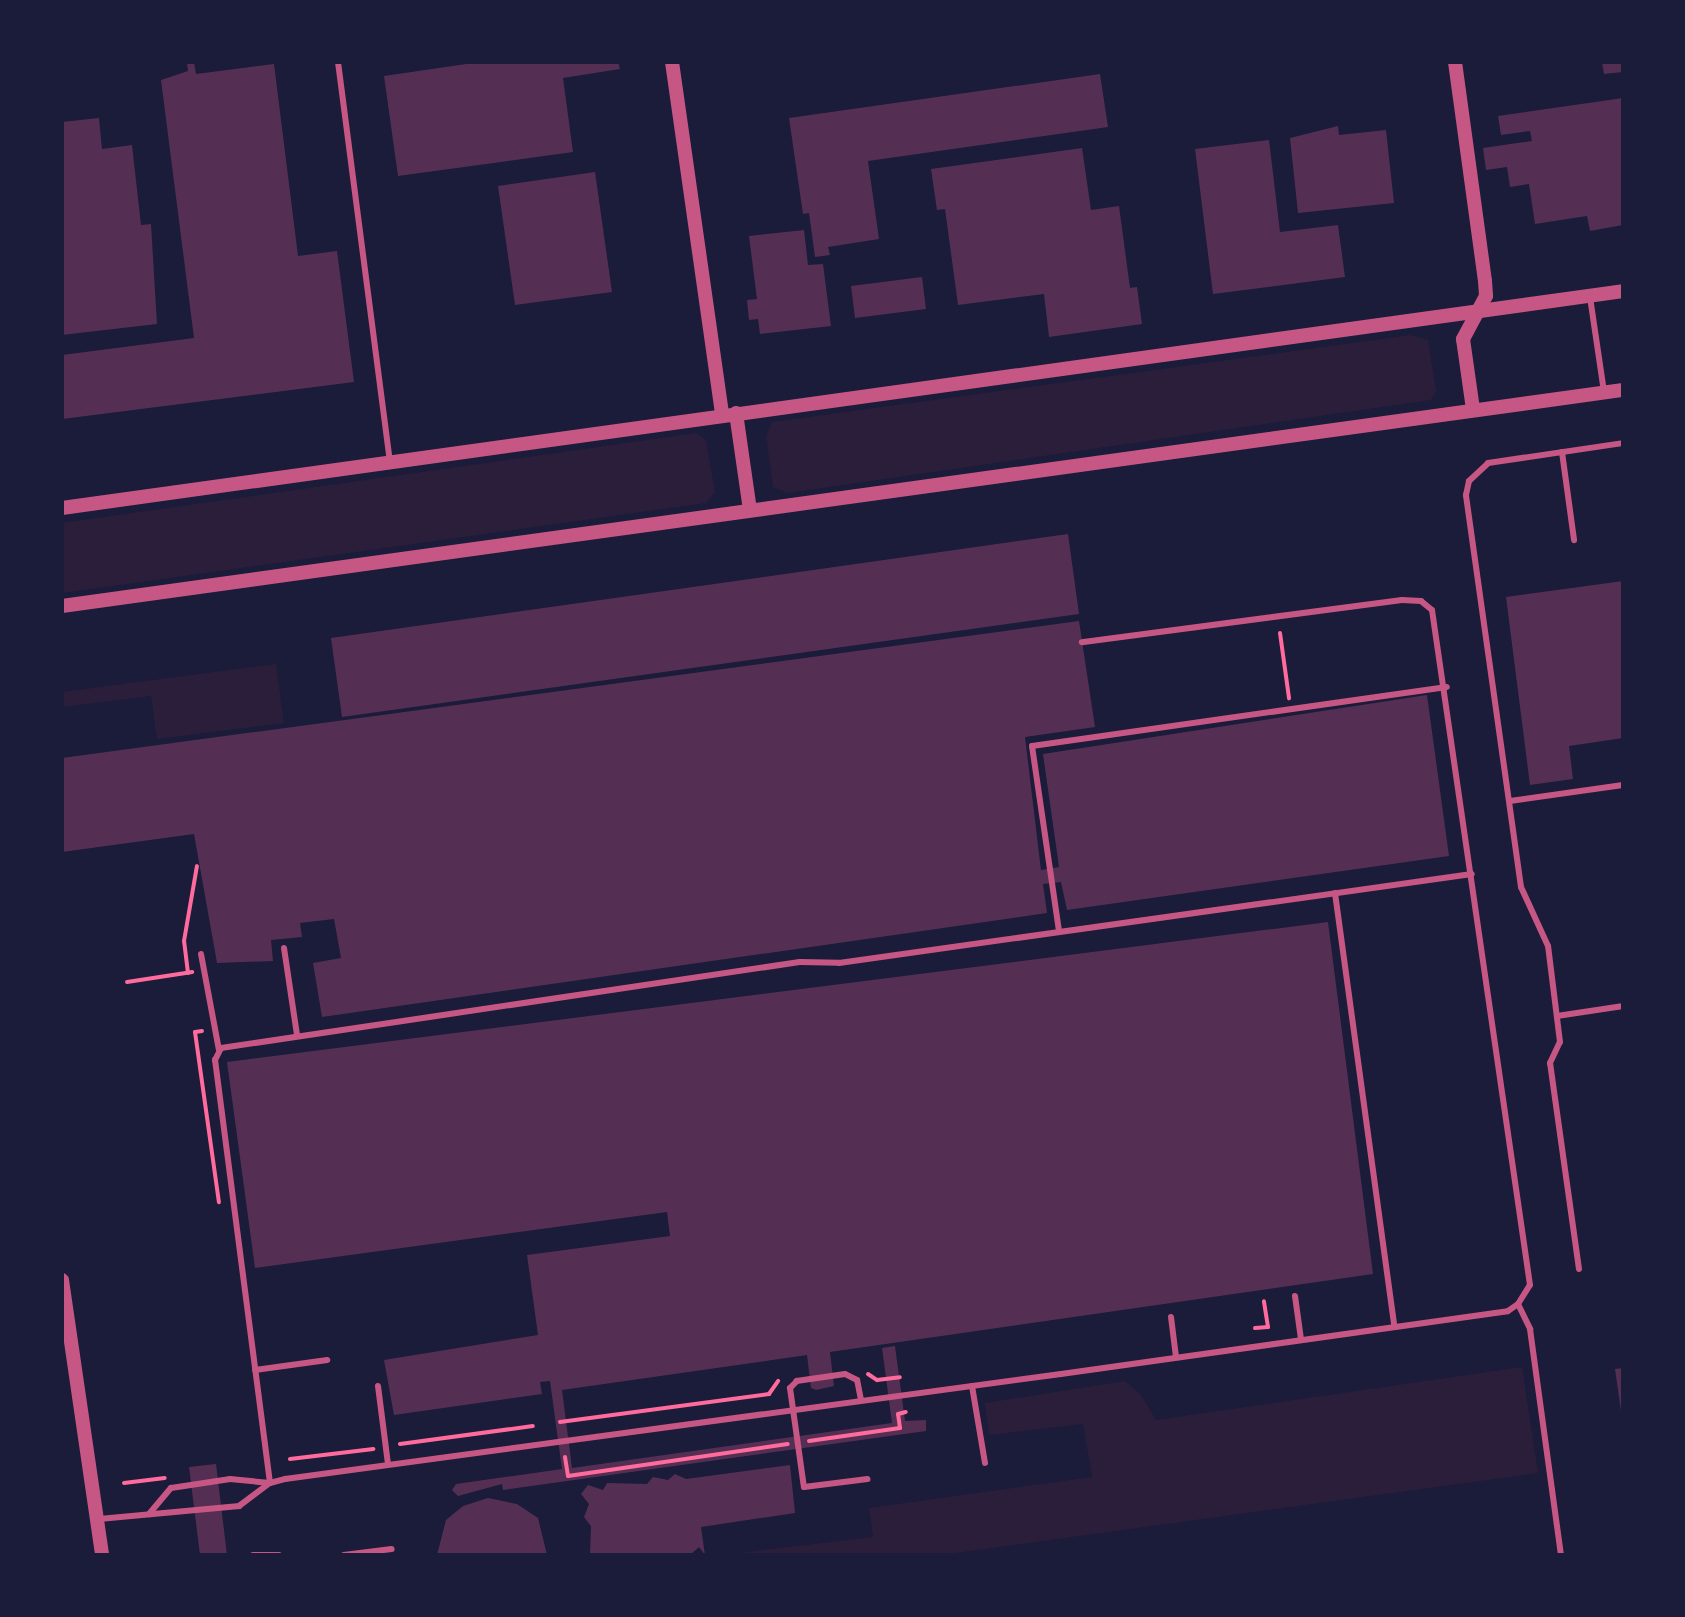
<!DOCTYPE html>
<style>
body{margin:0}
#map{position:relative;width:1685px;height:1617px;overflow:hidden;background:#1b1b3a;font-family:"Open Sans",sans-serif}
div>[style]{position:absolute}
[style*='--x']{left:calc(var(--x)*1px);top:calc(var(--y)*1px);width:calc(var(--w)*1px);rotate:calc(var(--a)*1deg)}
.green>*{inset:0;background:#2a1e3b}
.building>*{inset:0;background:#542f53}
.path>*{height:4px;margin:-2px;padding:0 2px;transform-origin:2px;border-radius:2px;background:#ff6b9d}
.service>*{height:6px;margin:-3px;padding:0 3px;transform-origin:3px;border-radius:3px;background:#c65784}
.tertiary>*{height:14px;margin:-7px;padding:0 7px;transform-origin:7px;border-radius:7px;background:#c65784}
span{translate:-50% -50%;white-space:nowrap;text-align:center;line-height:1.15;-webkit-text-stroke:6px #1b1b3a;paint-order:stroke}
.frame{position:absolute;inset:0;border:64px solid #1b1b3a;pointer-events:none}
</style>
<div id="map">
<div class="green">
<div style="clip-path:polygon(1411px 335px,1428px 340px,1436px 391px,1431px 400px,787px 493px,773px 487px,766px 436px,772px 422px)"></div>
<div style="clip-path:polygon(696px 433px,706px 440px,715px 492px,706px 503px,62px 593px,62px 523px)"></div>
<div style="clip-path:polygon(276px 664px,284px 723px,157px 739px,151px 696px,62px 707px,62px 692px)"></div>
<div style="clip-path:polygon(1522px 1367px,1538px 1473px,941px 1555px,723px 1555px,873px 1537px,869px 1508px,1092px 1477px,1083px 1424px,989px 1435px,985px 1403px,1125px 1381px,1141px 1395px,1156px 1420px)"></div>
</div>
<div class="building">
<div style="clip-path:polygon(194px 62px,196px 74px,274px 64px,298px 256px,337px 251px,354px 382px,62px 419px,62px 355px,194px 338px,161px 80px,188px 71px,187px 63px)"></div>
<div style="clip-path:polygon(480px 62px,618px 62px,620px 69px,563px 78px,573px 152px,398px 176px,384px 76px)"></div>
<div style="clip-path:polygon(1602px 62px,1623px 62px,1623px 72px,1604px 74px)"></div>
<div style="clip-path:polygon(1100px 74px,1108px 127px,868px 161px,879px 239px,828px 247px,830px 255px,815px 257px,809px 213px,803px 214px,789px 118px)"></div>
<div style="clip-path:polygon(1623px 98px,1623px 225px,1590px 231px,1587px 216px,1535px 224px,1529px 184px,1510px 187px,1507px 167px,1486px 170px,1483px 148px,1532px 141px,1530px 131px,1501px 135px,1498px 116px)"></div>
<div style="clip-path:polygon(99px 118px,102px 149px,132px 145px,141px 225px,151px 224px,157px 324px,62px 335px,62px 122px)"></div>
<div style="clip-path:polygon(1338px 126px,1339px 135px,1386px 130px,1394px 203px,1298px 213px,1290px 138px)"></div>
<div style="clip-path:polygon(1269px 140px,1280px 232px,1338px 225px,1345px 277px,1213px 294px,1195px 149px)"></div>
<div style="clip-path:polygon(1082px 148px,1091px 210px,1119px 206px,1130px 288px,1137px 287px,1142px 324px,1049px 337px,1044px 294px,958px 305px,945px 209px,937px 210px,931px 169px)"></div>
<div style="clip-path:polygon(595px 172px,612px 292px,515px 305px,498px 186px)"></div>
<div style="clip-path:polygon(804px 230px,808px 265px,823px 264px,831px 326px,760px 334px,758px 319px,749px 320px,747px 300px,757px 299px,749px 236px)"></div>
<div style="clip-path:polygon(922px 277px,926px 309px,855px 318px,851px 286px)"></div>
<div style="clip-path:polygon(1068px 534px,1079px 614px,342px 717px,331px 638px)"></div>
<div style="clip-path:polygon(1623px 581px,1623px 738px,1569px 746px,1573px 779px,1530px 785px,1506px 597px)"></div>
<div style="clip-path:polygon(1079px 621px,1095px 727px,1025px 737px,1041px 870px,1059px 867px,1043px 754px,1427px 695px,1449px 856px,1067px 910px,1061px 882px,1043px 884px,1047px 913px,322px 1017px,313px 963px,341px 958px,334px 919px,300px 923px,302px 937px,271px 940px,273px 961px,217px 963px,194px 834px,62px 852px,62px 758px)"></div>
<div style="clip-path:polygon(1328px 922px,1373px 1274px,830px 1352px,834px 1386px,816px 1390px,811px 1388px,807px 1355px,562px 1390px,572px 1468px,892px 1423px,882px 1348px,895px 1346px,905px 1421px,926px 1420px,926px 1431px,503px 1490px,502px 1484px,458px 1496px,452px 1490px,456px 1484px,562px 1469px,550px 1381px,540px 1382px,542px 1394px,394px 1415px,384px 1360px,538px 1335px,527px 1255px,670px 1236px,667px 1212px,255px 1268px,227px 1062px)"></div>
<div style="clip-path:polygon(1623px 1368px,1623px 1411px,1621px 1411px,1615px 1369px)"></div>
<div style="clip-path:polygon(216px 1464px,227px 1555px,200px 1555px,189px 1467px)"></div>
<div style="clip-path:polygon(790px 1465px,795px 1513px,701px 1527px,705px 1555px,699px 1547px,690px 1555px,590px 1555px,591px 1526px,584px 1517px,589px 1504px,581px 1494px,588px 1485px,603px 1490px,607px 1483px,647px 1484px,653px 1477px,668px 1480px,675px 1474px,686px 1479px)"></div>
<div style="clip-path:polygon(488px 1498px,517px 1504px,538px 1518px,547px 1555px,437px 1555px,446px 1520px,463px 1506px)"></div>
</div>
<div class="path">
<div style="--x:1280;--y:633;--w:66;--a:82.1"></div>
<div style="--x:188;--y:973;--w:32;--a:-97"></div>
<div style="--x:184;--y:941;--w:76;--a:-80.2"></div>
<div style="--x:127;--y:982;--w:66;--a:-8.7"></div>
<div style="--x:202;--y:1031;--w:7;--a:172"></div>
<div style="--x:195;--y:1032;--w:172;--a:82"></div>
<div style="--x:1255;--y:1328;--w:13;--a:-4"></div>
<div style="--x:1268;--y:1327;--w:26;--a:-99"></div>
<div style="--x:868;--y:1374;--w:11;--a:34"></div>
<div style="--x:877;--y:1380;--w:23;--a:-7"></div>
<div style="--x:560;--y:1422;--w:211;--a:-7.6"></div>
<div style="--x:769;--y:1394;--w:16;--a:-55"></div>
<div style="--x:809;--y:1441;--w:92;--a:-8.1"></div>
<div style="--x:900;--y:1428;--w:14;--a:-98"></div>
<div style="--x:898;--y:1414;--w:8;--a:-14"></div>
<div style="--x:400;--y:1444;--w:134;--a:-7.7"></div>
<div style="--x:565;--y:1457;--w:19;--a:81"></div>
<div style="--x:568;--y:1476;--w:222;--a:-8.3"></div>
<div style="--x:290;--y:1459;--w:84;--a:-6.9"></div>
<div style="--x:124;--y:1483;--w:41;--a:-7"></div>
</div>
<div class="service">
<div style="--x:338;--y:62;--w:403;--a:82.6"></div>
<div style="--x:1590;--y:297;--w:96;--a:81.6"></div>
<div style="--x:1562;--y:452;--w:89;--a:82.2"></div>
<div style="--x:1510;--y:801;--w:114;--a:-8.1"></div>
<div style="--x:1335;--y:893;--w:437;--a:82.2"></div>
<div style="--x:1059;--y:931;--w:187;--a:-98.3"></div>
<div style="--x:1032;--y:746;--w:419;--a:-8.1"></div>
<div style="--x:284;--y:948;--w:88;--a:81.5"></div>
<div style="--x:201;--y:954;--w:98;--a:79.4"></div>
<div style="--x:1557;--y:1016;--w:67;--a:-8.6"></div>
<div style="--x:1579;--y:1269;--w:208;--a:-98"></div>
<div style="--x:1550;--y:1063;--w:23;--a:-65"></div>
<div style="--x:1560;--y:1042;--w:97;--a:-97.1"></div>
<div style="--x:1548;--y:946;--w:65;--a:-114.6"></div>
<div style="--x:1521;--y:887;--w:396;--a:-98"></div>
<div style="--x:1466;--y:495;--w:14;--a:-78"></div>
<div style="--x:1469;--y:481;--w:26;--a:-43"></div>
<div style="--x:1488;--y:463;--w:136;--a:-8.4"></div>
<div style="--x:1295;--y:1296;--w:43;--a:82.1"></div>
<div style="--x:1518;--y:1304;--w:28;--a:64"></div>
<div style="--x:1530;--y:1329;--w:228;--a:82.2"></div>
<div style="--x:1171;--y:1317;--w:40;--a:82.9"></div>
<div style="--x:255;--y:1370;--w:73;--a:-7.9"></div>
<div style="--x:378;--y:1386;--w:79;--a:82.7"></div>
<div style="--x:972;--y:1386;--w:78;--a:80.4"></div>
<div style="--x:861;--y:1400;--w:20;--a:-101"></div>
<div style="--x:857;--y:1380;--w:13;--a:-153"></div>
<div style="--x:845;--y:1374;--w:49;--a:171.7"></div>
<div style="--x:797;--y:1381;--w:10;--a:135"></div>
<div style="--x:790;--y:1388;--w:100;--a:82"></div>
<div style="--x:804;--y:1487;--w:64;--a:-7.1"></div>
<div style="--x:149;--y:1514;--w:34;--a:-50"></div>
<div style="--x:171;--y:1488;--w:60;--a:-8.7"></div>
<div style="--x:230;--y:1479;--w:40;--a:5.7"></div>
<div style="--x:270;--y:1483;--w:427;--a:-97.4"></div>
<div style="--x:215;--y:1060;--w:13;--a:-63"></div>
<div style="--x:221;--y:1048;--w:585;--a:-8.45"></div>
<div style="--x:800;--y:962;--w:39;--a:1"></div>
<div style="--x:839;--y:963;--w:639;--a:-8"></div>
<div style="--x:99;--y:1519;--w:141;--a:-5.3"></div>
<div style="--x:239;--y:1506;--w:39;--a:-37"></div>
<div style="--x:270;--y:1483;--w:16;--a:-15"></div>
<div style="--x:285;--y:1479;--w:783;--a:-7.71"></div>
<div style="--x:1061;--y:1374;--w:451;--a:-8"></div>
<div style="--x:1508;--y:1311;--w:12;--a:-35"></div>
<div style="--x:1518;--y:1304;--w:22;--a:-58"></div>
<div style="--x:1530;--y:1285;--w:682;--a:-98.26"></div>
<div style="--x:1432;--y:610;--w:14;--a:-141"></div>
<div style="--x:1421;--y:601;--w:19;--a:-177"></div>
<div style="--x:1402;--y:600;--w:323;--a:172.5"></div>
<div style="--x:253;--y:1555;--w:26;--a:0"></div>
<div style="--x:344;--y:1555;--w:48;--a:-7.1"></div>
</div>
<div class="tertiary">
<div style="--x:672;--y:62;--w:357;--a:81.9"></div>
<div style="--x:1455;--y:62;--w:221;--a:82.2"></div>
<div style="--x:1485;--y:281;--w:15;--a:86"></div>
<div style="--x:1486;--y:296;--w:49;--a:118.1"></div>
<div style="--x:1463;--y:339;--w:71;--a:81.9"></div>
<div style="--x:736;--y:413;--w:98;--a:81.8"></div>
<div style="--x:62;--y:508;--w:1576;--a:-7.91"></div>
<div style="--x:62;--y:606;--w:1576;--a:-7.88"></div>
<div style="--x:62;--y:1280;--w:278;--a:81.7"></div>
</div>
<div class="frame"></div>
</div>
